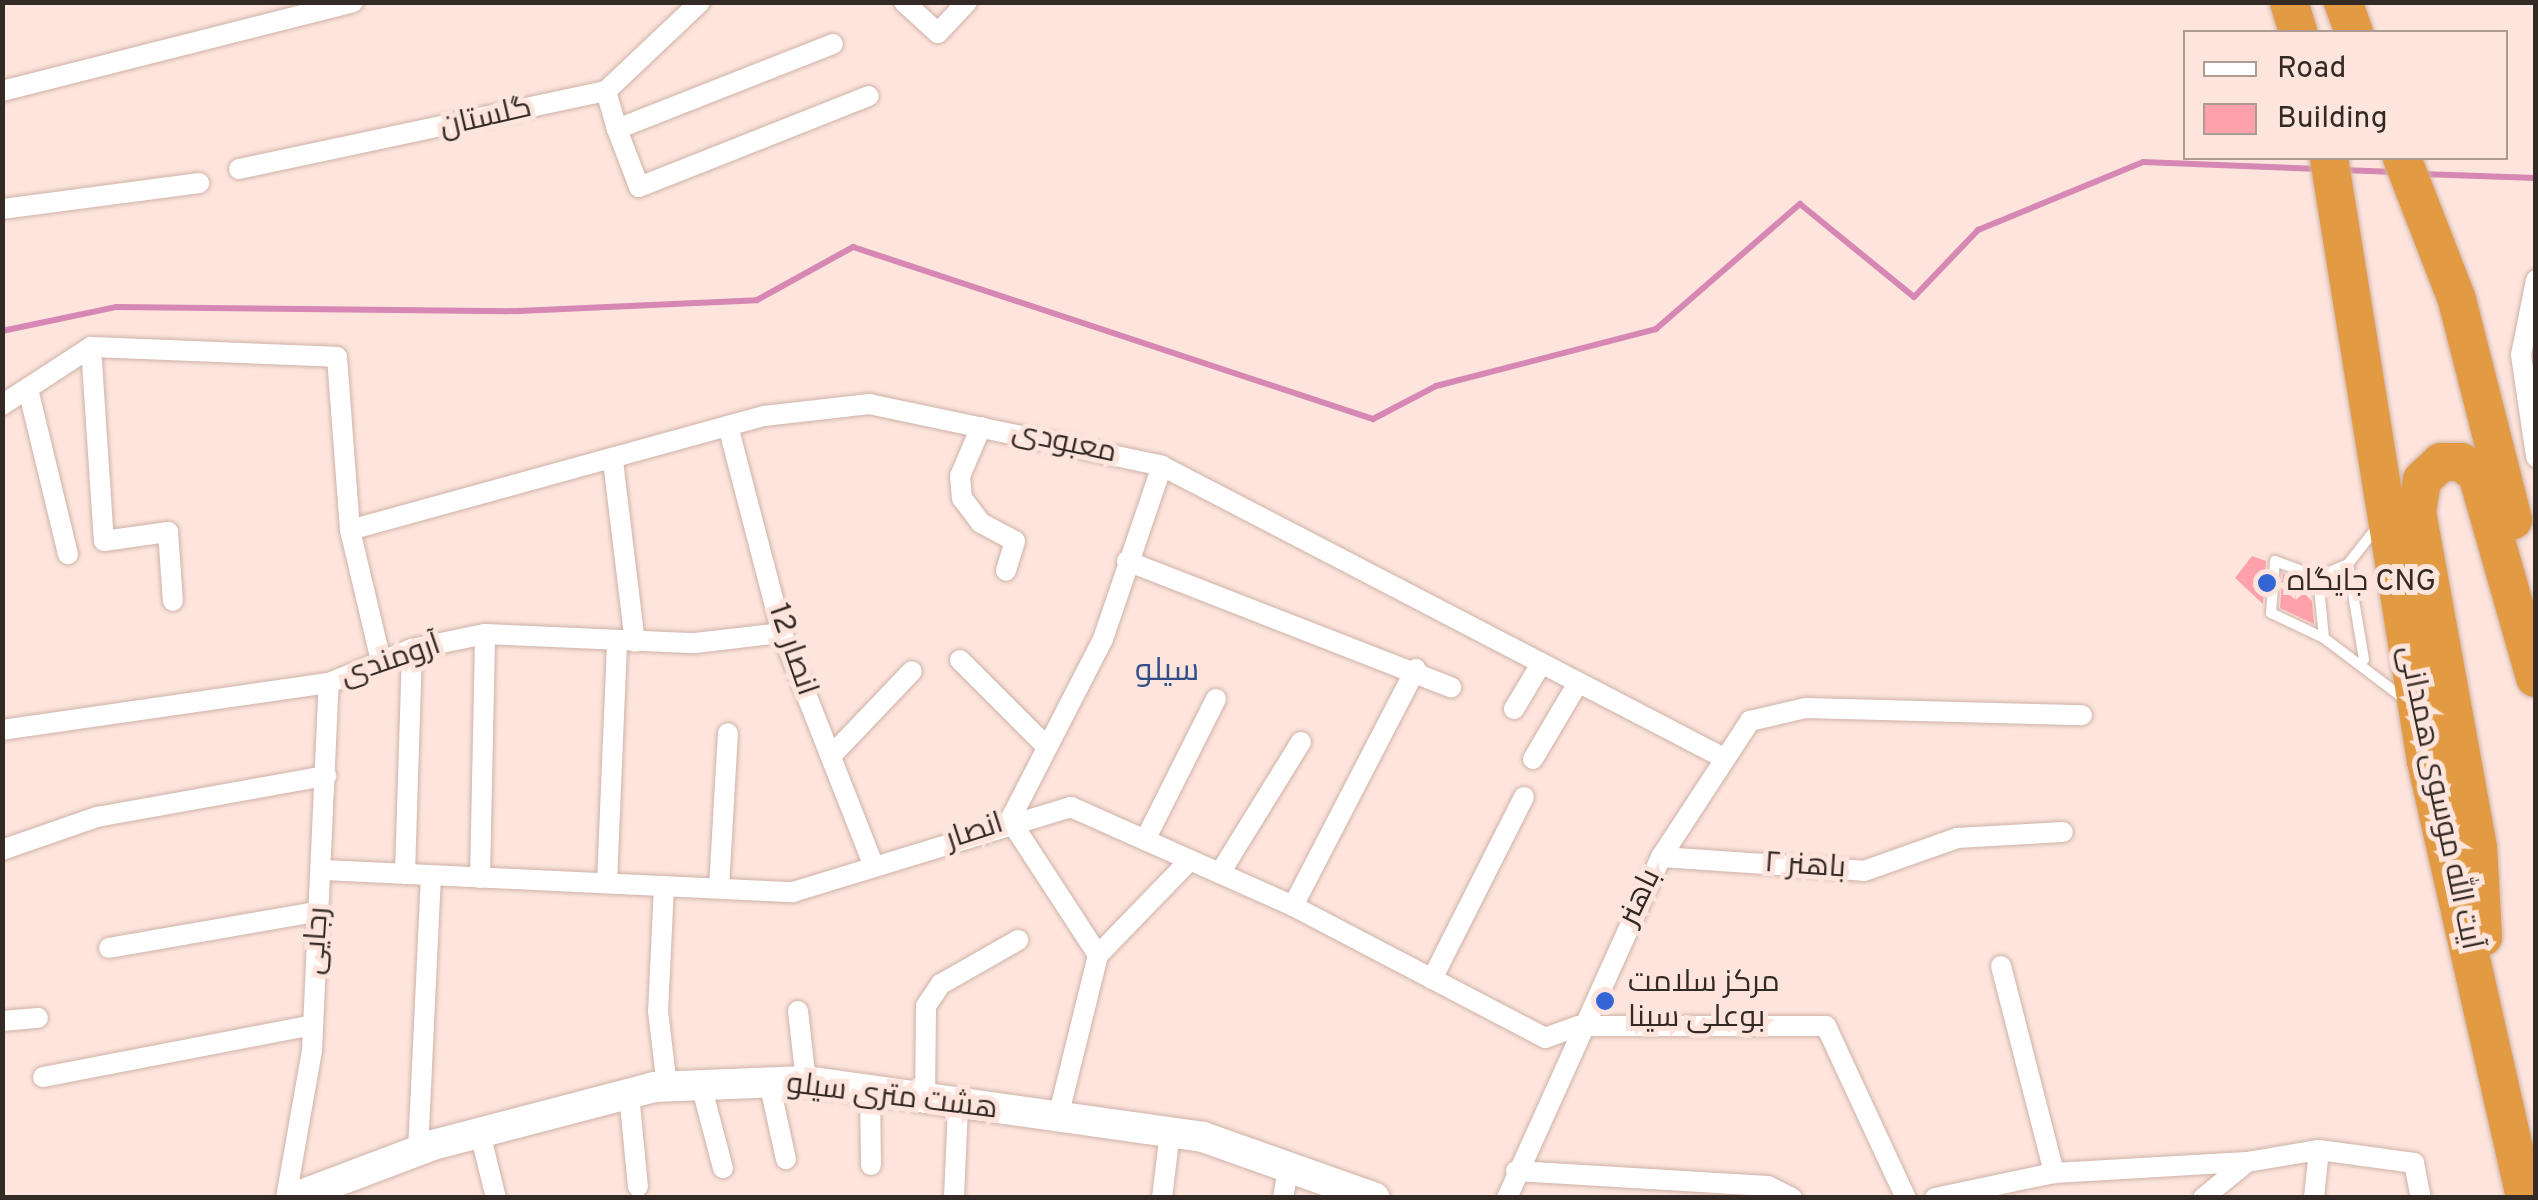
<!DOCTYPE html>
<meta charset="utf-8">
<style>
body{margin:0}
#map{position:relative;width:2538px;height:1200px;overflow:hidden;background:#fde5dd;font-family:Overpass,Cairo,sans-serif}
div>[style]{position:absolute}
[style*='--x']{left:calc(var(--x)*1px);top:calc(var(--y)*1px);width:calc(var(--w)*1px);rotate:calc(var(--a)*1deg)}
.stream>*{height:6px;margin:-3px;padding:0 3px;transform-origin:3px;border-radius:3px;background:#d687b3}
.building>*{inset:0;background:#fea1aa}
.roads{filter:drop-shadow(0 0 2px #ceb2a8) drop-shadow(0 0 2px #ceb2a8)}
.lane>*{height:10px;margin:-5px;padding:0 5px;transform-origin:5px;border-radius:5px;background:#fff}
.street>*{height:20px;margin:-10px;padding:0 10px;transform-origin:10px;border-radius:10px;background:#fff}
.secondary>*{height:30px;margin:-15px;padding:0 15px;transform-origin:15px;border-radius:15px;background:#fff}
.highway>*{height:38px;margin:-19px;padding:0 19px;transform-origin:19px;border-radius:19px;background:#e29a43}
.dots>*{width:28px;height:28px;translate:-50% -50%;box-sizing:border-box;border:5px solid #fde5dd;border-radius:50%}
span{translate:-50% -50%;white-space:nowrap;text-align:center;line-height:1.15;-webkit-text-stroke:10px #fde5dd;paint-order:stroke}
.street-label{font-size:30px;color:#332925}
.poi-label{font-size:30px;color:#332925}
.left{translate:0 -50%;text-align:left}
.neighbourhood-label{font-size:32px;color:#334f87}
.frame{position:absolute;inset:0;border:5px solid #332925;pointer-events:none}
.legend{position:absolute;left:2183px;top:30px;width:325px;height:130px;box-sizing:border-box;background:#fde5dd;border:2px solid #ac9a93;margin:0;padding:12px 18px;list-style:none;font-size:30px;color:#332925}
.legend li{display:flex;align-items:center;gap:20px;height:50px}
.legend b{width:50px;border:2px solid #ac9a93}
</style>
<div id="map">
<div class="stream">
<div style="--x:2342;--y:170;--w:52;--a:2.2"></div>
<div style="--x:2422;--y:174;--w:114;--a:2"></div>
<div style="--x:2;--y:331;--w:116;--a:-11.9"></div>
<div style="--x:116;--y:307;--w:403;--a:0.6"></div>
<div style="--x:519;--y:311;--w:238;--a:-2.6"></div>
<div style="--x:757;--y:300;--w:110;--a:-28.9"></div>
<div style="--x:853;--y:247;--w:548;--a:18.3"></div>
<div style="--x:1373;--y:419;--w:71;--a:-27.6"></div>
<div style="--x:1436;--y:386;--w:227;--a:-14.5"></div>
<div style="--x:1656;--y:329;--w:191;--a:-41"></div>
<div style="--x:1800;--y:204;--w:147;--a:39.2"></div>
<div style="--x:1914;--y:297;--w:93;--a:-46.3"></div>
<div style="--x:1978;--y:230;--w:178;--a:-22.4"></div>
<div style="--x:2143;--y:162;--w:176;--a:2.3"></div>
</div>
<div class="building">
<div style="clip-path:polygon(2252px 556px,2266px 561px,2263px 604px,2235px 578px)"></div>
<div style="clip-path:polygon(2283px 573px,2312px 601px,2314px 624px,2280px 608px)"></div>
</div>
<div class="roads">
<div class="lane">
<div style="--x:2378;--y:526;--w:48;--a:128.3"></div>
<div style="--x:2348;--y:564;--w:33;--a:157"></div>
<div style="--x:2318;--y:577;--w:61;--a:84.4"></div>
<div style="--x:2324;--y:638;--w:99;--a:37.2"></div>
<div style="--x:2348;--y:564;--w:97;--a:80.5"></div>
<div style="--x:2318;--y:577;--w:46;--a:-159.6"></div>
<div style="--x:2275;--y:561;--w:52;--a:94.4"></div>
<div style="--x:2271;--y:613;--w:59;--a:25.3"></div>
</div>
<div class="street">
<div style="--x:904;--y:2;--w:46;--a:42.4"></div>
<div style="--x:938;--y:33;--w:42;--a:-46.9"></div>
<div style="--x:2;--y:91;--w:362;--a:-14.2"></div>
<div style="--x:606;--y:91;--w:40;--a:74"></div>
<div style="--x:617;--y:129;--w:232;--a:-21.5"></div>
<div style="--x:617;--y:129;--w:62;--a:69.2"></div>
<div style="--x:639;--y:187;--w:247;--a:-21.6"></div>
<div style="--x:239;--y:169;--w:375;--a:-12"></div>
<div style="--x:606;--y:91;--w:129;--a:-43.4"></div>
<div style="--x:2;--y:209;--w:199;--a:-7.5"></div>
<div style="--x:2536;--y:280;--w:76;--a:101.3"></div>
<div style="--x:2521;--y:355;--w:103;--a:81.6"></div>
<div style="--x:91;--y:347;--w:194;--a:86.2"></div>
<div style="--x:104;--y:541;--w:65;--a:-8"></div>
<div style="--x:168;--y:532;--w:69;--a:85.9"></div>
<div style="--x:28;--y:389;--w:170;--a:76.4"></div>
<div style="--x:2;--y:405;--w:106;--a:-33.1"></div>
<div style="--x:91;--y:347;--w:246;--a:2.3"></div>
<div style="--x:337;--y:357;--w:173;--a:85.7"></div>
<div style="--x:350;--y:530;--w:135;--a:76.7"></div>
<div style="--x:728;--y:426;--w:214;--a:75.4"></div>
<div style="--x:782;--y:633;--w:251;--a:68.5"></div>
<div style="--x:981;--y:427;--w:53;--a:113.2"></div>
<div style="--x:960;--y:476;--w:22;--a:85"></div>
<div style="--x:962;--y:498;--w:31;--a:53"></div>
<div style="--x:981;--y:523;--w:38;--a:28"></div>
<div style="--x:1015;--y:541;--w:31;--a:107"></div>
<div style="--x:613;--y:461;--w:182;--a:83.1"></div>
<div style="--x:350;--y:530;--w:429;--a:-15.4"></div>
<div style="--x:764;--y:416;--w:106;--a:-6.5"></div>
<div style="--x:869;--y:404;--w:299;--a:11.9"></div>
<div style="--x:1162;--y:466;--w:633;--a:27.46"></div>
<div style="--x:1127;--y:561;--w:348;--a:21.3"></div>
<div style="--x:960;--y:660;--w:123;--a:45"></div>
<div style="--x:1514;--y:709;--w:52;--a:-59"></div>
<div style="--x:2;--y:730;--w:330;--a:-8.2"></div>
<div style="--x:329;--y:683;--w:90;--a:-22.3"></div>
<div style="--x:412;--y:649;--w:75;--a:-11.6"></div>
<div style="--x:485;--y:634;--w:210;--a:2.5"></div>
<div style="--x:695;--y:643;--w:88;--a:-6.6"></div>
<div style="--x:831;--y:756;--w:117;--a:-46.4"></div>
<div style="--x:1533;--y:759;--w:88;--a:-59.4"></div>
<div style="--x:1010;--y:820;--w:203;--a:-62.8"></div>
<div style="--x:1103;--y:639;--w:183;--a:-71.2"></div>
<div style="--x:1010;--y:820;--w:161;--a:56.9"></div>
<div style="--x:1145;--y:840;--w:158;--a:-63.3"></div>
<div style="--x:2;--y:850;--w:101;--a:-19.2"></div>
<div style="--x:97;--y:817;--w:233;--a:-10.2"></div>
<div style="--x:1661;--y:857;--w:203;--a:3.9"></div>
<div style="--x:1864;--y:871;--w:99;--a:-19.5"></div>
<div style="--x:1957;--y:838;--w:106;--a:-3.2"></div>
<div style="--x:323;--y:870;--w:471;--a:2.7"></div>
<div style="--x:793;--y:892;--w:291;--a:-17"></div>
<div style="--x:1071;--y:807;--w:243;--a:24"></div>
<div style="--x:1293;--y:906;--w:284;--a:27.6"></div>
<div style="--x:1545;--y:1038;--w:35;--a:-20"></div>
<div style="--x:1578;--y:1026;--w:248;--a:0"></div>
<div style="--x:1826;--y:1026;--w:190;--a:65.1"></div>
<div style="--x:1220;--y:873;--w:154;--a:-58.3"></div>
<div style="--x:405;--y:874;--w:225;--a:-88.2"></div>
<div style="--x:480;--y:878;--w:244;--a:-88.8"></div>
<div style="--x:607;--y:883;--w:241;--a:-87.6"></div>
<div style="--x:664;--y:886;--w:125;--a:92.7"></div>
<div style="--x:658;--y:1011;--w:77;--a:83.2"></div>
<div style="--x:719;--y:888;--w:155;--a:-86.7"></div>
<div style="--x:1293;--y:906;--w:267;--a:-62.6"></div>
<div style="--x:109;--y:948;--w:214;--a:-9.9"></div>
<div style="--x:2001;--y:966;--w:214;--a:75.6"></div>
<div style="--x:1432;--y:979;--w:204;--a:-63.2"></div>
<div style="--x:798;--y:1011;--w:70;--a:83.5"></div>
<div style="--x:2;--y:1021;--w:36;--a:-5"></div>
<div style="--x:43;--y:1077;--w:275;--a:-10.9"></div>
<div style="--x:769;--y:1082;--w:79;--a:77.6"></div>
<div style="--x:701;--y:1085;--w:86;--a:75.2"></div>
<div style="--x:870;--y:1093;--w:72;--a:89.2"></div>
<div style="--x:629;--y:1094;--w:93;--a:84.5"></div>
<div style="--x:925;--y:1103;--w:97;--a:-89.4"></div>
<div style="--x:926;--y:1006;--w:27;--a:-56"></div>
<div style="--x:941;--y:984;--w:89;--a:-29.7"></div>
<div style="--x:1058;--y:1117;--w:167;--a:-76.1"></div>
<div style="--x:1098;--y:955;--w:132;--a:-45.9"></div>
<div style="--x:480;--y:1133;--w:67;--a:76.2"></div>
<div style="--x:418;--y:1151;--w:276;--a:-87.3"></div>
<div style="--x:1516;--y:1171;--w:252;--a:3.4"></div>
<div style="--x:1768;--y:1186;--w:27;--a:27"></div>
<div style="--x:286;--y:1198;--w:149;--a:-80"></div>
<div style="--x:312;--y:1051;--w:368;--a:-87.4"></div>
<div style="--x:954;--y:1198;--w:90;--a:-87.5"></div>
<div style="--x:1162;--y:1198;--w:66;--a:-83.1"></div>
<div style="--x:1283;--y:1198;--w:35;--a:-80"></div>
<div style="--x:1507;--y:1198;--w:374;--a:-65.7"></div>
<div style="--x:1661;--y:857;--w:163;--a:-56.8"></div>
<div style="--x:1750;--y:721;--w:57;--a:-13.1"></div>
<div style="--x:1806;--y:708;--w:276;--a:1.5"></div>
<div style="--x:1935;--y:1198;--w:122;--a:-11.9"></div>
<div style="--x:2054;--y:1173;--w:193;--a:-3.3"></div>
<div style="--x:2203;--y:1198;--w:57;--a:-39.3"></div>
<div style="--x:2247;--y:1162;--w:73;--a:-9.5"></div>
<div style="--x:2319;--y:1150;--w:96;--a:7.8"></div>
<div style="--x:2414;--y:1163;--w:36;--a:79"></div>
<div style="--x:2314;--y:1198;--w:48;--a:-84.1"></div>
</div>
<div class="secondary">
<div style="--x:293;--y:1198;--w:150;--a:-20.7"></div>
<div style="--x:433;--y:1145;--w:228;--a:-14.7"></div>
<div style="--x:654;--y:1087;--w:152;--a:-2.3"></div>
<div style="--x:806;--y:1081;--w:401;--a:8"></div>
<div style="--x:1203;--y:1137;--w:182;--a:19.5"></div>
</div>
<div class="highway">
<div style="--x:2289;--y:2;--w:31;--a:73"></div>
<div style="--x:2343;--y:2;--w:32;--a:70"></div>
<div style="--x:2329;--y:158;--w:611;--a:80.86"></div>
<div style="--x:2426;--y:761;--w:448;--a:77.2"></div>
<div style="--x:2402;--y:158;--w:152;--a:68.8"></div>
<div style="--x:2457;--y:300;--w:227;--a:75.7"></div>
<div style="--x:2483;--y:937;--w:89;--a:-93.2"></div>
<div style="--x:2478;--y:848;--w:341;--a:-100.3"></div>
<div style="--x:2417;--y:512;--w:32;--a:-81"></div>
<div style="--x:2422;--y:480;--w:26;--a:-43"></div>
<div style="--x:2441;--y:462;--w:20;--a:0"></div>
<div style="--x:2461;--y:462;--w:20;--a:37"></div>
<div style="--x:2477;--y:474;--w:212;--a:74.1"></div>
</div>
</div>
<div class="dots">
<div style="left:2267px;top:583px;background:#3465d5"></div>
<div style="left:1605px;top:1001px;background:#3465d5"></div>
</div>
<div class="street-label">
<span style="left:486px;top:119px;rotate:-13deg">گلستان</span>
<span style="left:1064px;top:444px;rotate:12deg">معبودی</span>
<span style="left:791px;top:650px;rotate:71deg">انصار 12</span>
<span style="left:391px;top:662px;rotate:-19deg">آرومندی</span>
<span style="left:2438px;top:798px;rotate:78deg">آیت الله موسوی همدانی</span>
<span style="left:975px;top:833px;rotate:-18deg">انصار</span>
<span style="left:1805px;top:867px;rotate:4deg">باهنر ۲</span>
<span style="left:1641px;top:898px;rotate:-64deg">باهنر</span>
<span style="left:318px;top:941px;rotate:-86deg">رجایی</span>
<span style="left:892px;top:1098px;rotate:7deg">هشت متری سیلو</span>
</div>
<div class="poi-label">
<span class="left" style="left:2287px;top:583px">جایگاه CNG</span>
<span class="left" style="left:1628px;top:1001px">مرکز سلامت<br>بوعلی سینا</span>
</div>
<div class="neighbourhood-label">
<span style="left:1167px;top:672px">سیلو</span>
</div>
<div class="frame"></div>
<ul class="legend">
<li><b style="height:12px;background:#fff"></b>Road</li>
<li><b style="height:28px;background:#fea1aa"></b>Building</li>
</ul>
</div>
